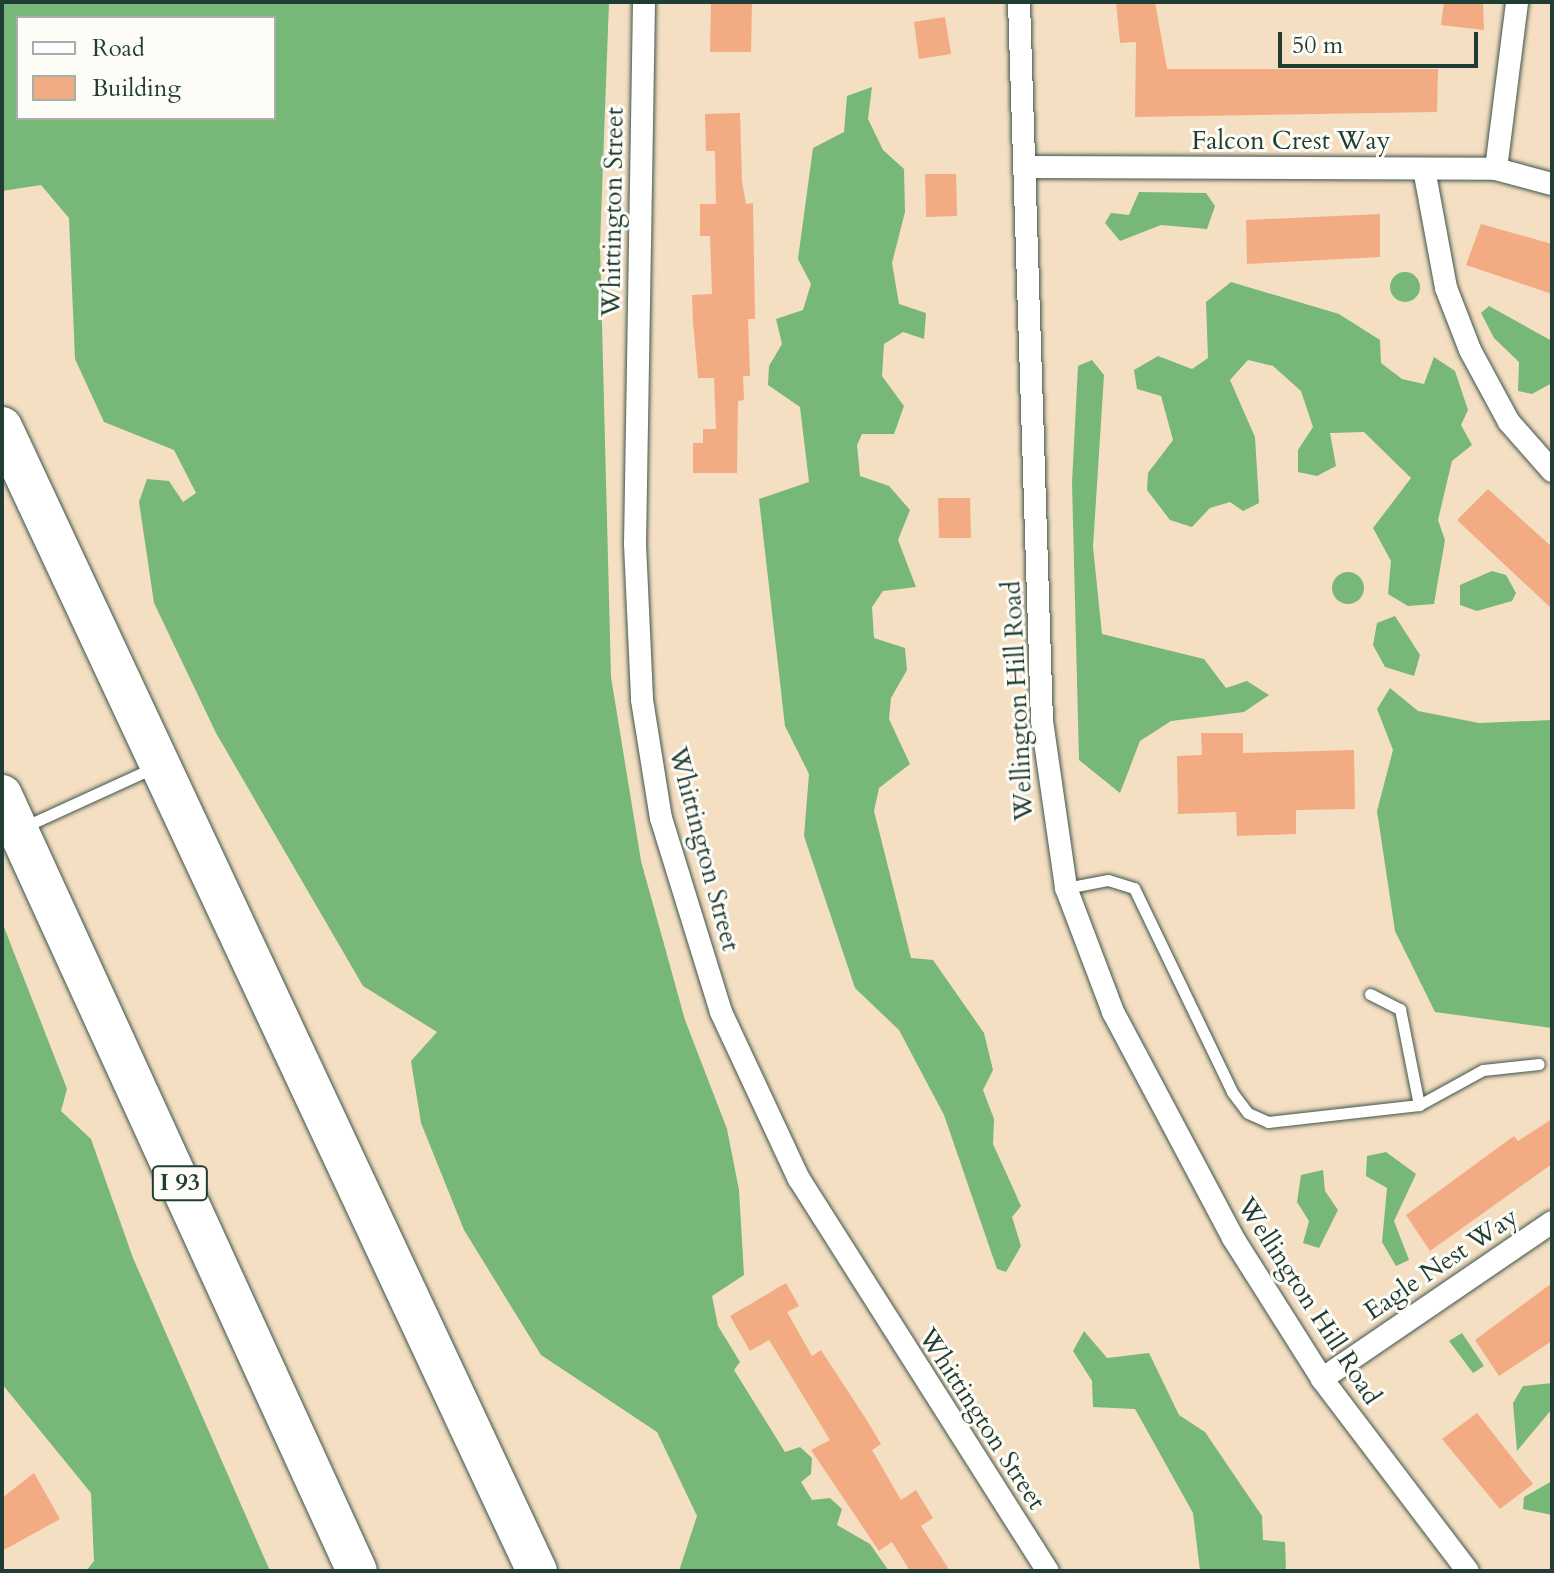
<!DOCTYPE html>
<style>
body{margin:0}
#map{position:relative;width:1554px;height:1573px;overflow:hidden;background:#f5dfc3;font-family:Cardo,serif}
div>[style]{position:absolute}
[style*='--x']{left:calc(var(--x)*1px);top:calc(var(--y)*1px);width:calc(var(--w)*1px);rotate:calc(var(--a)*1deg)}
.forest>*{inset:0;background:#77b778}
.round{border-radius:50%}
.building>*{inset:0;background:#f2ab82}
.roads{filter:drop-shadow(0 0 2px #3f5549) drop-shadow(0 0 2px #3f5549)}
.service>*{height:11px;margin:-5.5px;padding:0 5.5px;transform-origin:5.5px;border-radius:5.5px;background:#fff}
.minor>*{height:22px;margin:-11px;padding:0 11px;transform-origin:11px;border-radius:11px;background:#fff}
.motorway>*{height:40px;margin:-20px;padding:0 20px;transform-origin:20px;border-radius:20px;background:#fff}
span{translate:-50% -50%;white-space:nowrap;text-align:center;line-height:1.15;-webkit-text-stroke:6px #fdfcf7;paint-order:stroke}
.shield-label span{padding:2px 6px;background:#fdfcf7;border:2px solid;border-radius:6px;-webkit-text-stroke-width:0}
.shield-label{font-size:24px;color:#1f3d34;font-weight:700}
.street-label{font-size:26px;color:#1f3d34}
.frame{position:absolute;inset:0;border:4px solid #1f3d34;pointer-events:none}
.legend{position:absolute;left:16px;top:16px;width:260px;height:104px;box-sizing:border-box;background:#fdfcf7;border:2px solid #a4b0a9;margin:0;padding:10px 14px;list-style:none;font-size:24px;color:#1f3d34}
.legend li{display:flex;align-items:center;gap:16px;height:40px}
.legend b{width:40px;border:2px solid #a4b0a9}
.scale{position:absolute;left:1278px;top:32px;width:200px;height:36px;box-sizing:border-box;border:4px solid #1f3d34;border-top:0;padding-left:10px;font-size:24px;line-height:28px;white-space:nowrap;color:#1f3d34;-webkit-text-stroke:6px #fdfcf7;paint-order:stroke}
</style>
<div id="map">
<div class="forest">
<div style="clip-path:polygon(evenodd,2px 2px,609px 2px,600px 245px,611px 677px,641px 861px,685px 1020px,727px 1129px,739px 1190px,744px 1275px,712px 1296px,718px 1326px,740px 1362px,734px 1370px,785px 1452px,800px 1447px,812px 1458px,811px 1474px,801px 1482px,812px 1500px,830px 1498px,842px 1509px,837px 1525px,870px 1544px,889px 1571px,679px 1571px,697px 1516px,657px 1432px,541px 1355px,464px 1230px,421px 1123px,411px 1061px,437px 1032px,363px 986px,216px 733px,154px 603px,139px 502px,147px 479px,169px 481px,183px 502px,196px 493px,174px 450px,104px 422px,75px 359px,69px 218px,41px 185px,2px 191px,2px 2px,18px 18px,274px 18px,274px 118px,18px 118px,18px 18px)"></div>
<div style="clip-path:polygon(872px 87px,868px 119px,883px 150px,904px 169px,905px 212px,892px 263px,899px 304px,926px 313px,924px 339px,903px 332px,884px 344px,882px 376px,904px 406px,894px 434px,862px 434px,857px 445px,860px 476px,889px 486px,910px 510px,898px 540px,916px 587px,883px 591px,872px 607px,874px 638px,905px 648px,907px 670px,891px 698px,889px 719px,910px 764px,879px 788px,874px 811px,911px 958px,933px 960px,984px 1033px,993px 1070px,983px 1090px,994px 1119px,993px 1144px,1021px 1206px,1012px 1217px,1021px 1246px,1006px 1272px,997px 1269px,944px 1115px,899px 1030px,855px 988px,804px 836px,809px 774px,785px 726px,759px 499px,809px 482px,800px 407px,768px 385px,769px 366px,782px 344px,776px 319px,803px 310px,811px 284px,798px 259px,813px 148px,844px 132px,847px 96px)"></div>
<div style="clip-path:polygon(1139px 192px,1206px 193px,1215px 206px,1207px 229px,1161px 225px,1120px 241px,1105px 223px,1111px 213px,1129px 215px)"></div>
<div class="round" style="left:1390px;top:272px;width:30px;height:30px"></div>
<div style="clip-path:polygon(1231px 282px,1339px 314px,1380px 340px,1381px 363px,1402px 379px,1424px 384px,1434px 357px,1455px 371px,1468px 410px,1461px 425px,1472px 445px,1452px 461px,1438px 520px,1445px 540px,1434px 604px,1408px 606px,1388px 594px,1391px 561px,1373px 528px,1411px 478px,1364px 432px,1330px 433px,1336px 466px,1317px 476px,1298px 472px,1298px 450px,1313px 427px,1301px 391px,1273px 366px,1248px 360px,1230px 380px,1255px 437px,1259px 503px,1243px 511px,1230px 502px,1210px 508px,1192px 527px,1170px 520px,1147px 490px,1148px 473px,1173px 440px,1161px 396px,1137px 389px,1134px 370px,1158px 356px,1192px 369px,1208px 358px,1206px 302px)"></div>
<div style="clip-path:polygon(1489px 306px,1552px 341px,1552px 383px,1532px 394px,1518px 391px,1519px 362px,1494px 338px,1481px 313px)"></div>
<div style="clip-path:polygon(1092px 360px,1104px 375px,1093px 547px,1102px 634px,1204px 659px,1226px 688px,1247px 681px,1269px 695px,1244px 712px,1171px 721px,1140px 741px,1120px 793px,1079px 760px,1072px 482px,1078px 366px)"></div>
<div style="clip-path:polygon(1492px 571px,1506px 575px,1516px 593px,1512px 601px,1477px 611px,1460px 605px,1460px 585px)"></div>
<div class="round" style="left:1332px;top:572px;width:32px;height:32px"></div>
<div style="clip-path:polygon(1395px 616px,1420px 655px,1414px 676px,1385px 667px,1373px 645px,1377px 623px)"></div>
<div style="clip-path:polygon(1390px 688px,1418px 711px,1479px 723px,1552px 720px,1552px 1028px,1435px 1012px,1395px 931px,1377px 811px,1393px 750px,1377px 709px)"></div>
<div style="clip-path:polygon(2px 922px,67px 1089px,61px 1111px,91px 1139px,133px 1258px,270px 1571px,86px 1571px,94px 1561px,91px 1493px,2px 1384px)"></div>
<div style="clip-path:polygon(1386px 1152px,1416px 1174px,1394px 1221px,1409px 1260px,1396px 1266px,1382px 1242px,1387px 1188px,1366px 1176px,1367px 1156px)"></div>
<div style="clip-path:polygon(1323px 1170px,1325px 1191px,1338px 1210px,1319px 1248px,1303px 1243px,1309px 1221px,1297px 1202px,1301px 1175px)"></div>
<div style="clip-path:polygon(1084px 1331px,1107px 1358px,1149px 1353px,1179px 1415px,1205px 1432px,1262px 1516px,1263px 1540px,1285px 1542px,1286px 1571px,1200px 1571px,1193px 1513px,1135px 1409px,1093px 1407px,1092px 1381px,1073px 1351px)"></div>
<div style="clip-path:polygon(1462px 1333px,1484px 1366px,1473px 1373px,1449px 1341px)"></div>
<div style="clip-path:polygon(1552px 1383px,1552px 1409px,1517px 1451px,1513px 1403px,1523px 1386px)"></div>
<div style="clip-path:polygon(1552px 1481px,1552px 1515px,1523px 1509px,1524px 1497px)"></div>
</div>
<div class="building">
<div style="clip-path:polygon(711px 2px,752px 2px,751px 52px,710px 52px)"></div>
<div style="clip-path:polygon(1116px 2px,1155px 2px,1167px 69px,1438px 69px,1437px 112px,1135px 117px,1136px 42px,1120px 43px)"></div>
<div style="clip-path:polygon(1444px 2px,1483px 2px,1484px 30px,1441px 25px)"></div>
<div style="clip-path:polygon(945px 17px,951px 54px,919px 59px,914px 22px)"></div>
<div style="clip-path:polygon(740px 113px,742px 181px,746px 204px,753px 203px,755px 319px,748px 319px,750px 376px,743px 376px,744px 400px,738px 401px,737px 473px,693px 473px,693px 443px,703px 443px,703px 429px,716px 429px,714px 378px,698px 378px,693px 322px,692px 295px,712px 294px,710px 236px,700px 236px,700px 204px,716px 204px,715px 151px,706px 151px,705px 114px)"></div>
<div style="clip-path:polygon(925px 174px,956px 174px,957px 216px,926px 217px)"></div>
<div style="clip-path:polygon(1380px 214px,1380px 257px,1247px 264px,1246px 220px)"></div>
<div style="clip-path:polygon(1481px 224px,1552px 244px,1552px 294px,1466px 265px)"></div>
<div style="clip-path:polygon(1488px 489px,1552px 547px,1552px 609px,1457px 520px)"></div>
<div style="clip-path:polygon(938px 498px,970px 498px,971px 538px,939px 538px)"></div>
<div style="clip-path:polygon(1201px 733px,1243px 733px,1243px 753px,1354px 750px,1355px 809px,1296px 810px,1296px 834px,1237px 836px,1236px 812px,1178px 814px,1177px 756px,1202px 755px)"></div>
<div style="clip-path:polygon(1552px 1119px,1552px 1164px,1430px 1251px,1406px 1215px,1514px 1136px,1518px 1141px)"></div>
<div style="clip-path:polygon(786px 1283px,799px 1306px,787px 1312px,812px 1356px,821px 1350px,866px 1419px,881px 1444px,872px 1450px,901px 1500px,916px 1490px,933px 1518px,921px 1526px,950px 1571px,910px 1571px,892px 1542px,879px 1551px,811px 1450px,830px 1440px,769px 1340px,750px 1351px,730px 1316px)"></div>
<div style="clip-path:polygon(1552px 1283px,1552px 1341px,1499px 1376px,1475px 1340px)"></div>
<div style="clip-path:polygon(1477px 1413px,1533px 1484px,1500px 1509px,1442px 1439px)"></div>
<div style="clip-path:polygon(34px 1473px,60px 1519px,2px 1551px,2px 1498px)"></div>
</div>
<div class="roads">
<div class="service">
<div style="--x:26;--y:826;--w:142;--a:-24.6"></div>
<div style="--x:1066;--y:888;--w:43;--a:-10.8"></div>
<div style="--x:1108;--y:880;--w:27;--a:17"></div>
<div style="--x:1134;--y:888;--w:226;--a:64.3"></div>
<div style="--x:1232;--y:1092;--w:26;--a:53"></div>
<div style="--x:1248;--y:1113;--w:22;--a:24"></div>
<div style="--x:1268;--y:1122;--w:152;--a:-6.4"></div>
<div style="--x:1419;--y:1105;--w:73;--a:-28.7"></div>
<div style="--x:1483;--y:1070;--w:56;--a:-6.1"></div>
<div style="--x:1370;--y:994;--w:34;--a:27"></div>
<div style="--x:1400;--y:1009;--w:98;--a:78.8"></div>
</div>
<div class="minor">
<div style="--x:644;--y:2;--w:542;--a:90.95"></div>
<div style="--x:635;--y:544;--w:156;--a:87.4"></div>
<div style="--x:642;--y:700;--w:120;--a:80.9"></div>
<div style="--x:661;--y:818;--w:203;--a:72.8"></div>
<div style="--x:721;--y:1012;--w:184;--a:65"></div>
<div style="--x:799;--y:1179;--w:464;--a:57.6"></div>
<div style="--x:1019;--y:2;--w:719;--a:88.17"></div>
<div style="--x:1042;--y:721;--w:169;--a:81.8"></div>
<div style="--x:1066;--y:888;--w:133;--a:69.2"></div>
<div style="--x:1113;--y:1012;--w:256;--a:62"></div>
<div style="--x:1233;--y:1238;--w:167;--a:57.7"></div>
<div style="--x:1322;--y:1379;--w:241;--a:52.8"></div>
<div style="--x:1028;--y:167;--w:468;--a:0.2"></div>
<div style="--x:1496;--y:169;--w:58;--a:15"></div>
<div style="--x:1424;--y:169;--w:121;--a:79.5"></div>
<div style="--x:1446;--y:288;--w:66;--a:68.8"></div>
<div style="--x:1470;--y:350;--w:82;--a:61.6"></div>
<div style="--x:1509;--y:422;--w:65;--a:48.7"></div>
<div style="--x:1496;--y:169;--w:168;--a:-82.8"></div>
<div style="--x:1322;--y:1379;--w:278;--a:-34.3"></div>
</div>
<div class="motorway">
<div style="--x:2;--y:427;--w:1263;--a:64.94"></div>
<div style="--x:2;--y:795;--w:853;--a:65.42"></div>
</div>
</div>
<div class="shield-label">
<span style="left:180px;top:1183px">I 93</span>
</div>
<div class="street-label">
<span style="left:1291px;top:141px">Falcon Crest Way</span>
<span style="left:613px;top:212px;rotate:-89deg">Whittington Street</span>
<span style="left:1018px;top:701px;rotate:-93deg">Wellington Hill Road</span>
<span style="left:704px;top:849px;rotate:75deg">Whittington Street</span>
<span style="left:1441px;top:1264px;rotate:-34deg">Eagle Nest Way</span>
<span style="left:1309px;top:1301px;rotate:57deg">Wellington Hill Road</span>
<span style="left:982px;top:1419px;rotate:57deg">Whittington Street</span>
</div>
<div class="frame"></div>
<ul class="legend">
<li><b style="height:10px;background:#fff"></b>Road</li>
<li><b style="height:22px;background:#f2ab82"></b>Building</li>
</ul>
<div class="scale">50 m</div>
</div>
